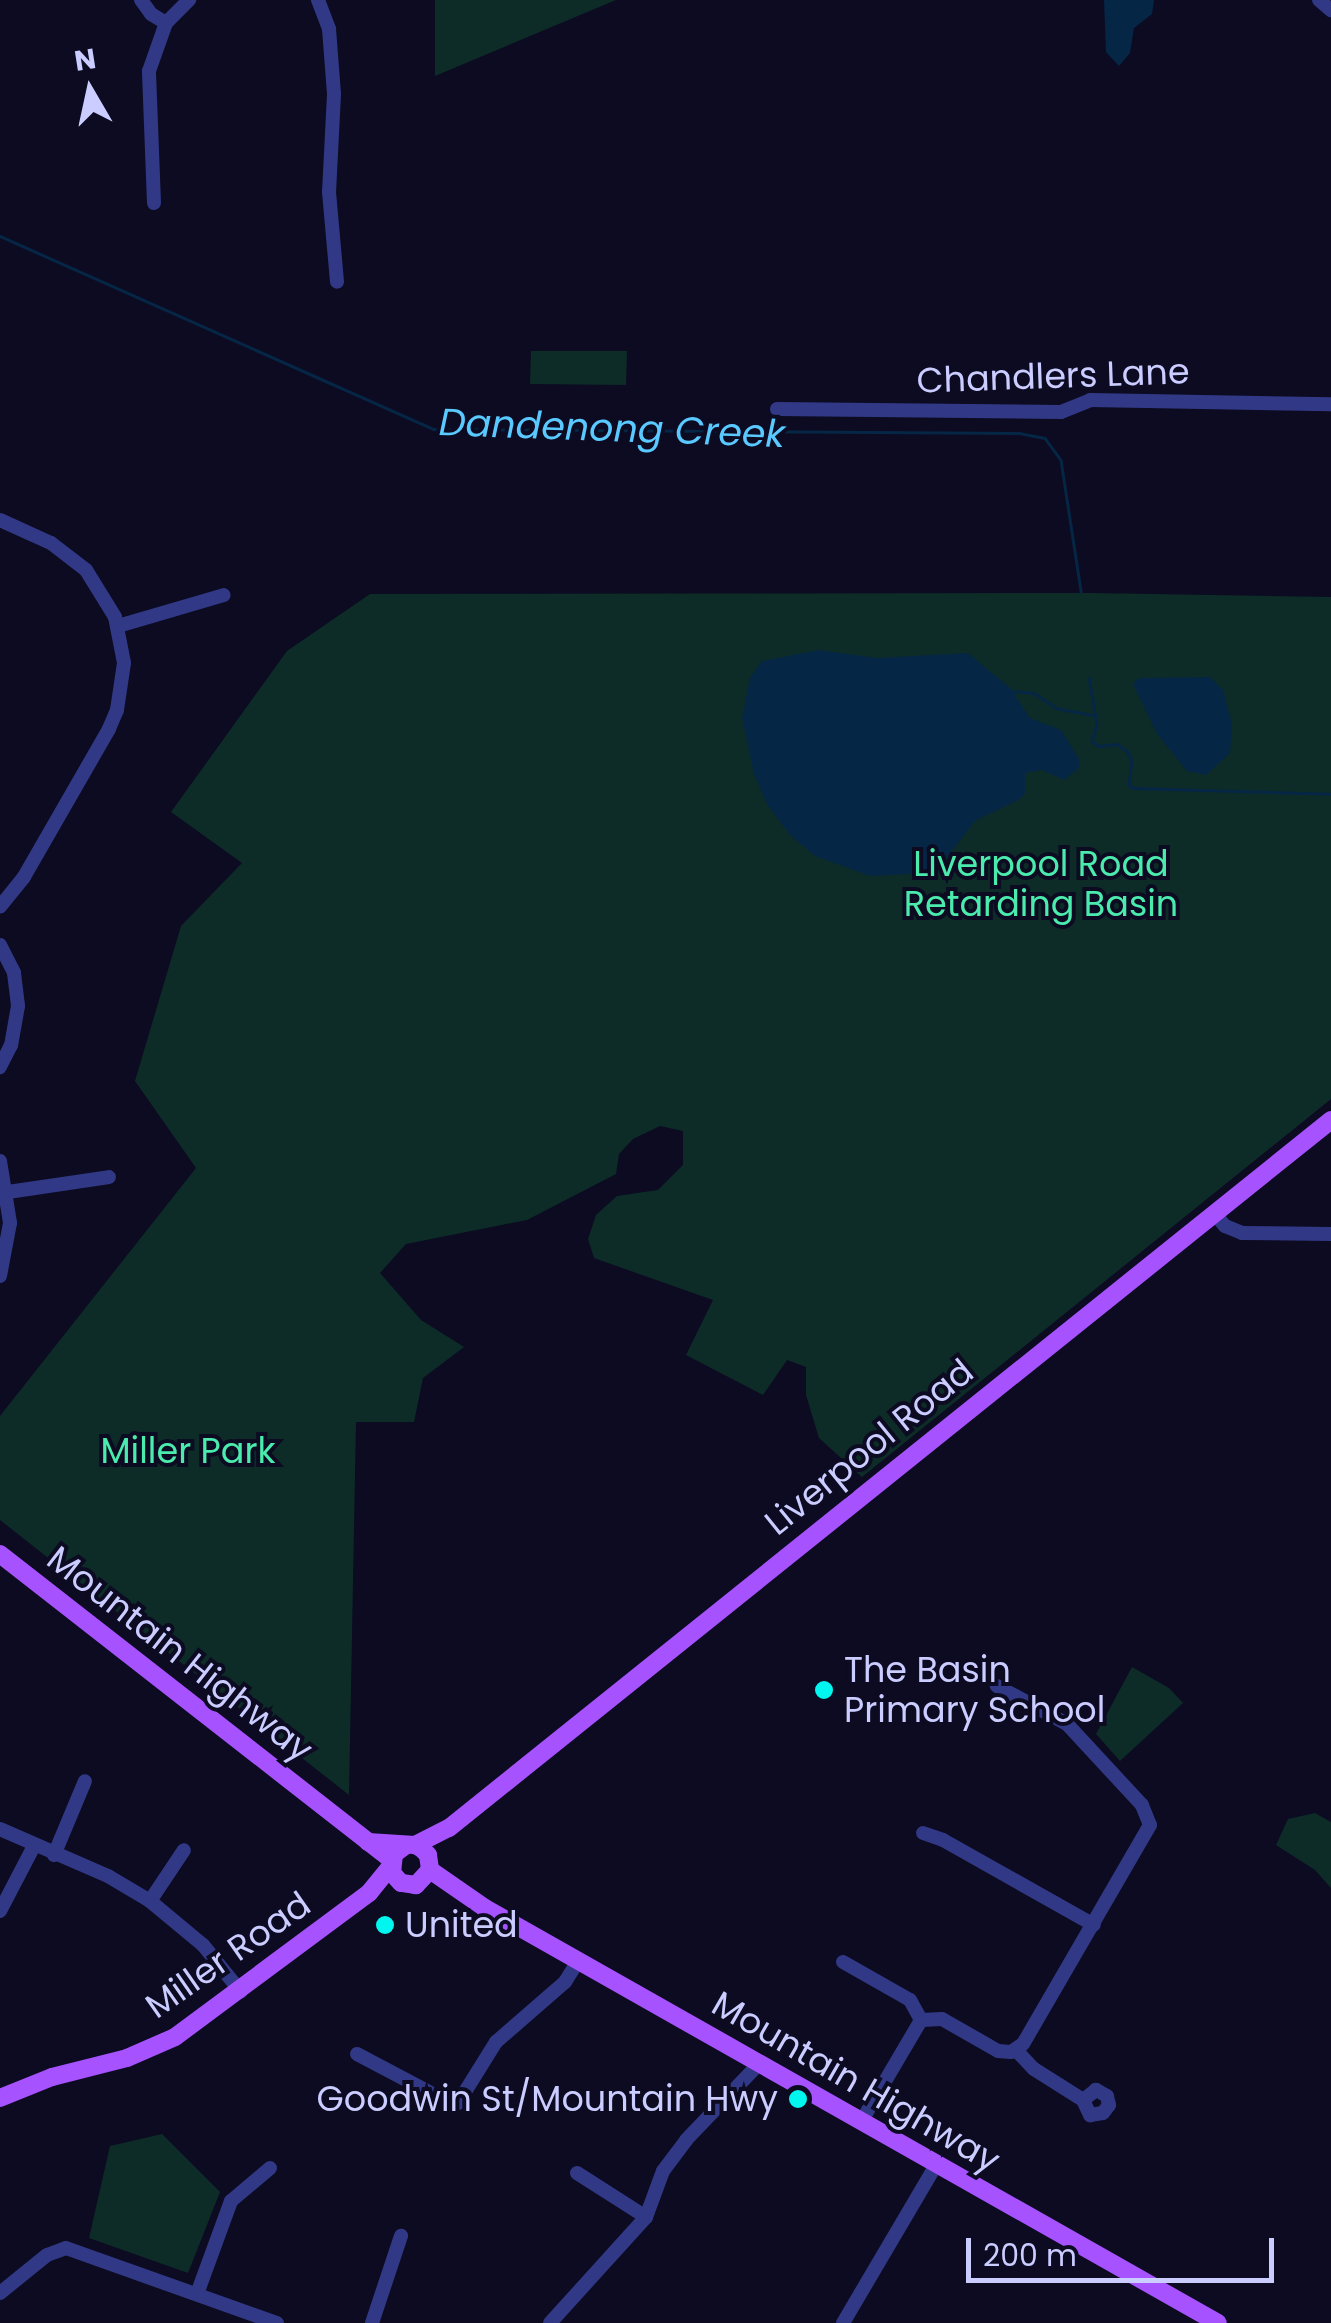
<!DOCTYPE html>
<style>
body{margin:0}
#map{position:relative;width:1331px;height:2323px;overflow:hidden;background:#0c0b22;font-family:Poppins,sans-serif}
div>[style]{position:absolute}
[style*='--x']{left:calc(var(--x)*1px);top:calc(var(--y)*1px);width:calc(var(--w)*1px);rotate:calc(var(--a)*1deg)}
.green>*{inset:0;background:#0d2c27}
.water>*{inset:0;background:#062645}
.stream>*{height:2.5px;margin:-1.25px;padding:0 1.25px;transform-origin:1.25px;border-radius:1.25px;background:#062645}
.minor>*{height:14px;margin:-7px;padding:0 7px;transform-origin:7px;border-radius:7px;background:#313986}
.major>*{height:18px;margin:-9px;padding:0 9px;transform-origin:9px;border-radius:9px;background:#a752ff}
.dots>*{width:28px;height:28px;translate:-50% -50%;box-sizing:border-box;border:5px solid #0c0b22;border-radius:50%}
span{translate:-50% -50%;white-space:nowrap;text-align:center;line-height:1.15;-webkit-text-stroke:8px #0c0b22;paint-order:stroke}
.street-label{font-size:35px;color:#cbccff}
.park-label{font-size:35px;color:#4bebad}
.poi-label{font-size:35px;color:#cbccff}
.left{translate:0 -50%;text-align:left}
.right{translate:-100% -50%;text-align:right}
.water-label{font-size:38px;color:#59c9ff;font-style:italic}
.north{position:absolute;left:40px;top:40px;width:100px;height:100px;-webkit-text-stroke:8px #0c0b22;paint-order:stroke;rotate:351deg;font-size:28px;font-weight:700;line-height:40px;text-align:center;color:#cbccff}
.north::after{content:'';display:block;margin:auto;width:35px;height:45px;background:#cbccff;clip-path:polygon(50% 0,100% 100%,50% 72%,0 100%)}
.scale{position:absolute;left:966px;top:2238px;width:308px;height:45px;box-sizing:border-box;border:5px solid #cbccff;border-top:0;padding-left:12px;font-size:30px;line-height:35px;white-space:nowrap;color:#cbccff;-webkit-text-stroke:8px #0c0b22;paint-order:stroke}
</style>
<div id="map">
<div class="green">
<div style="clip-path:polygon(435px 0,616px 0,435px 76px)"></div>
<div style="clip-path:polygon(531px 351px,627px 351px,626px 385px,530px 384px)"></div>
<div style="clip-path:polygon(1092px 593px,1331px 597px,1331px 1099px,862px 1477px,819px 1438px,806px 1395px,806px 1367px,787px 1360px,763px 1395px,686px 1355px,713px 1300px,594px 1258px,588px 1239px,596px 1215px,617px 1196px,658px 1190px,683px 1165px,683px 1131px,660px 1126px,633px 1139px,619px 1154px,616px 1174px,527px 1220px,406px 1244px,380px 1273px,421px 1320px,464px 1347px,423px 1378px,414px 1422px,356px 1422px,349px 1795px,0 1520px,0 1416px,196px 1168px,135px 1081px,181px 926px,242px 863px,171px 812px,287px 651px,370px 594px)"></div>
<div style="clip-path:polygon(1132px 1667px,1169px 1688px,1183px 1703px,1120px 1761px,1096px 1734px)"></div>
<div style="clip-path:polygon(1315px 1813px,1331px 1822px,1331px 1888px,1315px 1870px,1276px 1845px,1288px 1819px)"></div>
<div style="clip-path:polygon(162px 2134px,220px 2192px,188px 2273px,89px 2238px,110px 2146px)"></div>
</div>
<div class="water">
<div style="clip-path:polygon(1104px 0,1154px 0,1152px 14px,1134px 28px,1130px 53px,1119px 66px,1106px 52px)"></div>
<div style="clip-path:polygon(819px 650px,876px 658px,968px 653px,1011px 689px,1030px 718px,1061px 730px,1079px 759px,1079px 768px,1064px 780px,1042px 770px,1025px 773px,1025px 793px,1020px 799px,975px 821px,944px 861px,927px 873px,870px 876px,815px 856px,790px 835px,767px 804px,754px 774px,742px 718px,750px 678px,762px 661px)"></div>
<div style="clip-path:polygon(1210px 677px,1223px 690px,1232px 724px,1230px 753px,1206px 775px,1187px 771px,1157px 734px,1133px 684px,1139px 678px)"></div>
</div>
<div class="stream">
<div style="--x:0;--y:236;--w:475;--a:24"></div>
<div style="--x:434;--y:429;--w:585;--a:0.39"></div>
<div style="--x:1019;--y:433;--w:26;--a:11"></div>
<div style="--x:1045;--y:438;--w:27;--a:54"></div>
<div style="--x:1061;--y:460;--w:133;--a:81.3"></div>
<div style="--x:1089;--y:678;--w:47;--a:80.1"></div>
<div style="--x:1097;--y:724;--w:18;--a:106"></div>
<div style="--x:1092;--y:741;--w:9;--a:36"></div>
<div style="--x:1099;--y:746;--w:18;--a:-6"></div>
<div style="--x:1117;--y:744;--w:14;--a:36"></div>
<div style="--x:1128;--y:752;--w:10;--a:66"></div>
<div style="--x:1132;--y:761;--w:24;--a:97"></div>
<div style="--x:1129;--y:785;--w:5;--a:37"></div>
<div style="--x:1133;--y:788;--w:198;--a:1.7"></div>
<div style="--x:1012;--y:691;--w:22;--a:5"></div>
<div style="--x:1034;--y:693;--w:27;--a:34"></div>
<div style="--x:1056;--y:708;--w:37;--a:11"></div>
</div>
<div class="minor">
<div style="--x:141;--y:0;--w:17;--a:54"></div>
<div style="--x:151;--y:14;--w:17;--a:31"></div>
<div style="--x:318;--y:0;--w:31;--a:69"></div>
<div style="--x:329;--y:29;--w:65;--a:85.6"></div>
<div style="--x:334;--y:94;--w:98;--a:92.9"></div>
<div style="--x:329;--y:192;--w:90;--a:84.9"></div>
<div style="--x:1319;--y:0;--w:16;--a:40"></div>
<div style="--x:154;--y:203;--w:132;--a:-92.2"></div>
<div style="--x:149;--y:71;--w:51;--a:-70.5"></div>
<div style="--x:166;--y:23;--w:33;--a:-45"></div>
<div style="--x:777;--y:409;--w:284;--a:0.6"></div>
<div style="--x:1061;--y:412;--w:31;--a:-22"></div>
<div style="--x:1090;--y:400;--w:241;--a:1"></div>
<div style="--x:0;--y:520;--w:56;--a:24.3"></div>
<div style="--x:51;--y:543;--w:44;--a:37.6"></div>
<div style="--x:86;--y:570;--w:55;--a:58.3"></div>
<div style="--x:115;--y:617;--w:47;--a:78.9"></div>
<div style="--x:124;--y:663;--w:48;--a:98.5"></div>
<div style="--x:117;--y:710;--w:21;--a:113"></div>
<div style="--x:109;--y:729;--w:171;--a:119.9"></div>
<div style="--x:24;--y:877;--w:38;--a:129"></div>
<div style="--x:118;--y:626;--w:110;--a:-16.3"></div>
<div style="--x:0;--y:945;--w:31;--a:63"></div>
<div style="--x:14;--y:973;--w:33;--a:83"></div>
<div style="--x:18;--y:1006;--w:40;--a:100"></div>
<div style="--x:11;--y:1045;--w:25;--a:117"></div>
<div style="--x:0;--y:1161;--w:63;--a:80.8"></div>
<div style="--x:10;--y:1223;--w:54;--a:100.7"></div>
<div style="--x:8;--y:1192;--w:102;--a:-8.4"></div>
<div style="--x:1214;--y:1213;--w:17;--a:50"></div>
<div style="--x:1225;--y:1226;--w:18;--a:22"></div>
<div style="--x:1242;--y:1233;--w:89;--a:0.6"></div>
<div style="--x:0;--y:1829;--w:118;--a:23.5"></div>
<div style="--x:108;--y:1876;--w:49;--a:30.8"></div>
<div style="--x:150;--y:1901;--w:69;--a:39.7"></div>
<div style="--x:203;--y:1945;--w:60;--a:51"></div>
<div style="--x:923;--y:1833;--w:21;--a:19"></div>
<div style="--x:943;--y:1840;--w:173;--a:29.4"></div>
<div style="--x:54;--y:1855;--w:80;--a:-67.3"></div>
<div style="--x:150;--y:1901;--w:61;--a:-56.3"></div>
<div style="--x:0;--y:1911;--w:73;--a:-62.4"></div>
<div style="--x:843;--y:1962;--w:77;--a:29.6"></div>
<div style="--x:910;--y:2000;--w:23;--a:61"></div>
<div style="--x:1016;--y:2050;--w:26;--a:47"></div>
<div style="--x:1034;--y:2069;--w:58;--a:32.3"></div>
<div style="--x:1083;--y:2100;--w:17;--a:65"></div>
<div style="--x:1090;--y:2115;--w:13;--a:-9"></div>
<div style="--x:1103;--y:2113;--w:10;--a:-53"></div>
<div style="--x:1109;--y:2105;--w:9;--a:-103"></div>
<div style="--x:1107;--y:2096;--w:13;--a:-151"></div>
<div style="--x:1096;--y:2090;--w:16;--a:142"></div>
<div style="--x:357;--y:2054;--w:101;--a:27.8"></div>
<div style="--x:446;--y:2101;--w:12;--a:9"></div>
<div style="--x:458;--y:2103;--w:72;--a:-58.1"></div>
<div style="--x:496;--y:2042;--w:91;--a:-41"></div>
<div style="--x:565;--y:1982;--w:25;--a:-58"></div>
<div style="--x:861;--y:2122;--w:118;--a:-59.5"></div>
<div style="--x:921;--y:2020;--w:21;--a:-3"></div>
<div style="--x:942;--y:2019;--w:64;--a:29.7"></div>
<div style="--x:998;--y:2051;--w:13;--a:4"></div>
<div style="--x:1011;--y:2052;--w:14;--a:-34"></div>
<div style="--x:1023;--y:2044;--w:253;--a:-59.9"></div>
<div style="--x:1150;--y:1825;--w:22;--a:-112"></div>
<div style="--x:1142;--y:1805;--w:110;--a:-132.8"></div>
<div style="--x:1067;--y:1724;--w:80;--a:-151.5"></div>
<div style="--x:577;--y:2173;--w:82;--a:32.5"></div>
<div style="--x:0;--y:2293;--w:60;--a:-39"></div>
<div style="--x:47;--y:2255;--w:20;--a:-20"></div>
<div style="--x:66;--y:2248;--w:224;--a:19.6"></div>
<div style="--x:197;--y:2294;--w:99;--a:-69.9"></div>
<div style="--x:231;--y:2201;--w:51;--a:-40.2"></div>
<div style="--x:372;--y:2323;--w:92;--a:-71.6"></div>
<div style="--x:550;--y:2323;--w:143;--a:-47.8"></div>
<div style="--x:646;--y:2217;--w:49;--a:-69.7"></div>
<div style="--x:663;--y:2171;--w:39;--a:-53"></div>
<div style="--x:686;--y:2140;--w:105;--a:-46.2"></div>
<div style="--x:843;--y:2323;--w:183;--a:-59.5"></div>
</div>
<div class="major">
<div style="--x:0;--y:1554;--w:497;--a:38"></div>
<div style="--x:368;--y:1842;--w:47;--a:3.7"></div>
<div style="--x:415;--y:1845;--w:7;--a:27"></div>
<div style="--x:421;--y:1848;--w:10;--a:45"></div>
<div style="--x:428;--y:1855;--w:15;--a:82"></div>
<div style="--x:430;--y:1870;--w:21;--a:133"></div>
<div style="--x:416;--y:1885;--w:15;--a:-172"></div>
<div style="--x:401;--y:1883;--w:13;--a:-132"></div>
<div style="--x:392;--y:1873;--w:19;--a:-84"></div>
<div style="--x:394;--y:1854;--w:14;--a:-36"></div>
<div style="--x:415;--y:1845;--w:38;--a:-27"></div>
<div style="--x:449;--y:1828;--w:1131;--a:-38.75"></div>
<div style="--x:430;--y:1870;--w:67;--a:34.6"></div>
<div style="--x:485;--y:1908;--w:842;--a:29.52"></div>
<div style="--x:0;--y:2098;--w:56;--a:-22"></div>
<div style="--x:52;--y:2077;--w:77;--a:-14.2"></div>
<div style="--x:127;--y:2058;--w:52;--a:-23.6"></div>
<div style="--x:175;--y:2037;--w:242;--a:-36.6"></div>
<div style="--x:369;--y:1893;--w:33;--a:-51"></div>
</div>
<div class="dots">
<div style="left:824px;top:1690px;background:#00f6ee"></div>
<div style="left:385px;top:1925px;background:#00f6ee"></div>
<div style="left:798px;top:2099px;background:#00f6ee"></div>
</div>
<div class="street-label">
<span style="left:1053px;top:376px;rotate:-2deg">Chandlers Lane</span>
<span style="left:869px;top:1447px;rotate:-39deg">Liverpool Road</span>
<span style="left:180px;top:1654px;rotate:38deg">Mountain Highway</span>
<span style="left:228px;top:1955px;rotate:-35deg">Miller Road</span>
<span style="left:856px;top:2082px;rotate:30deg">Mountain Highway</span>
</div>
<div class="park-label">
<span style="left:1041px;top:884px">Liverpool Road<br>Retarding Basin</span>
<span style="left:188px;top:1451px">Miller Park</span>
</div>
<div class="poi-label">
<span class="left" style="left:844px;top:1690px">The Basin<br>Primary School</span>
<span class="left" style="left:405px;top:1925px">United</span>
<span class="right" style="left:778px;top:2099px">Goodwin St/Mountain Hwy</span>
</div>
<div class="water-label">
<span style="left:612px;top:428px;rotate:2deg">Dandenong Creek</span>
</div>
<div class="north">N</div>
<div class="scale">200 m</div>
</div>
